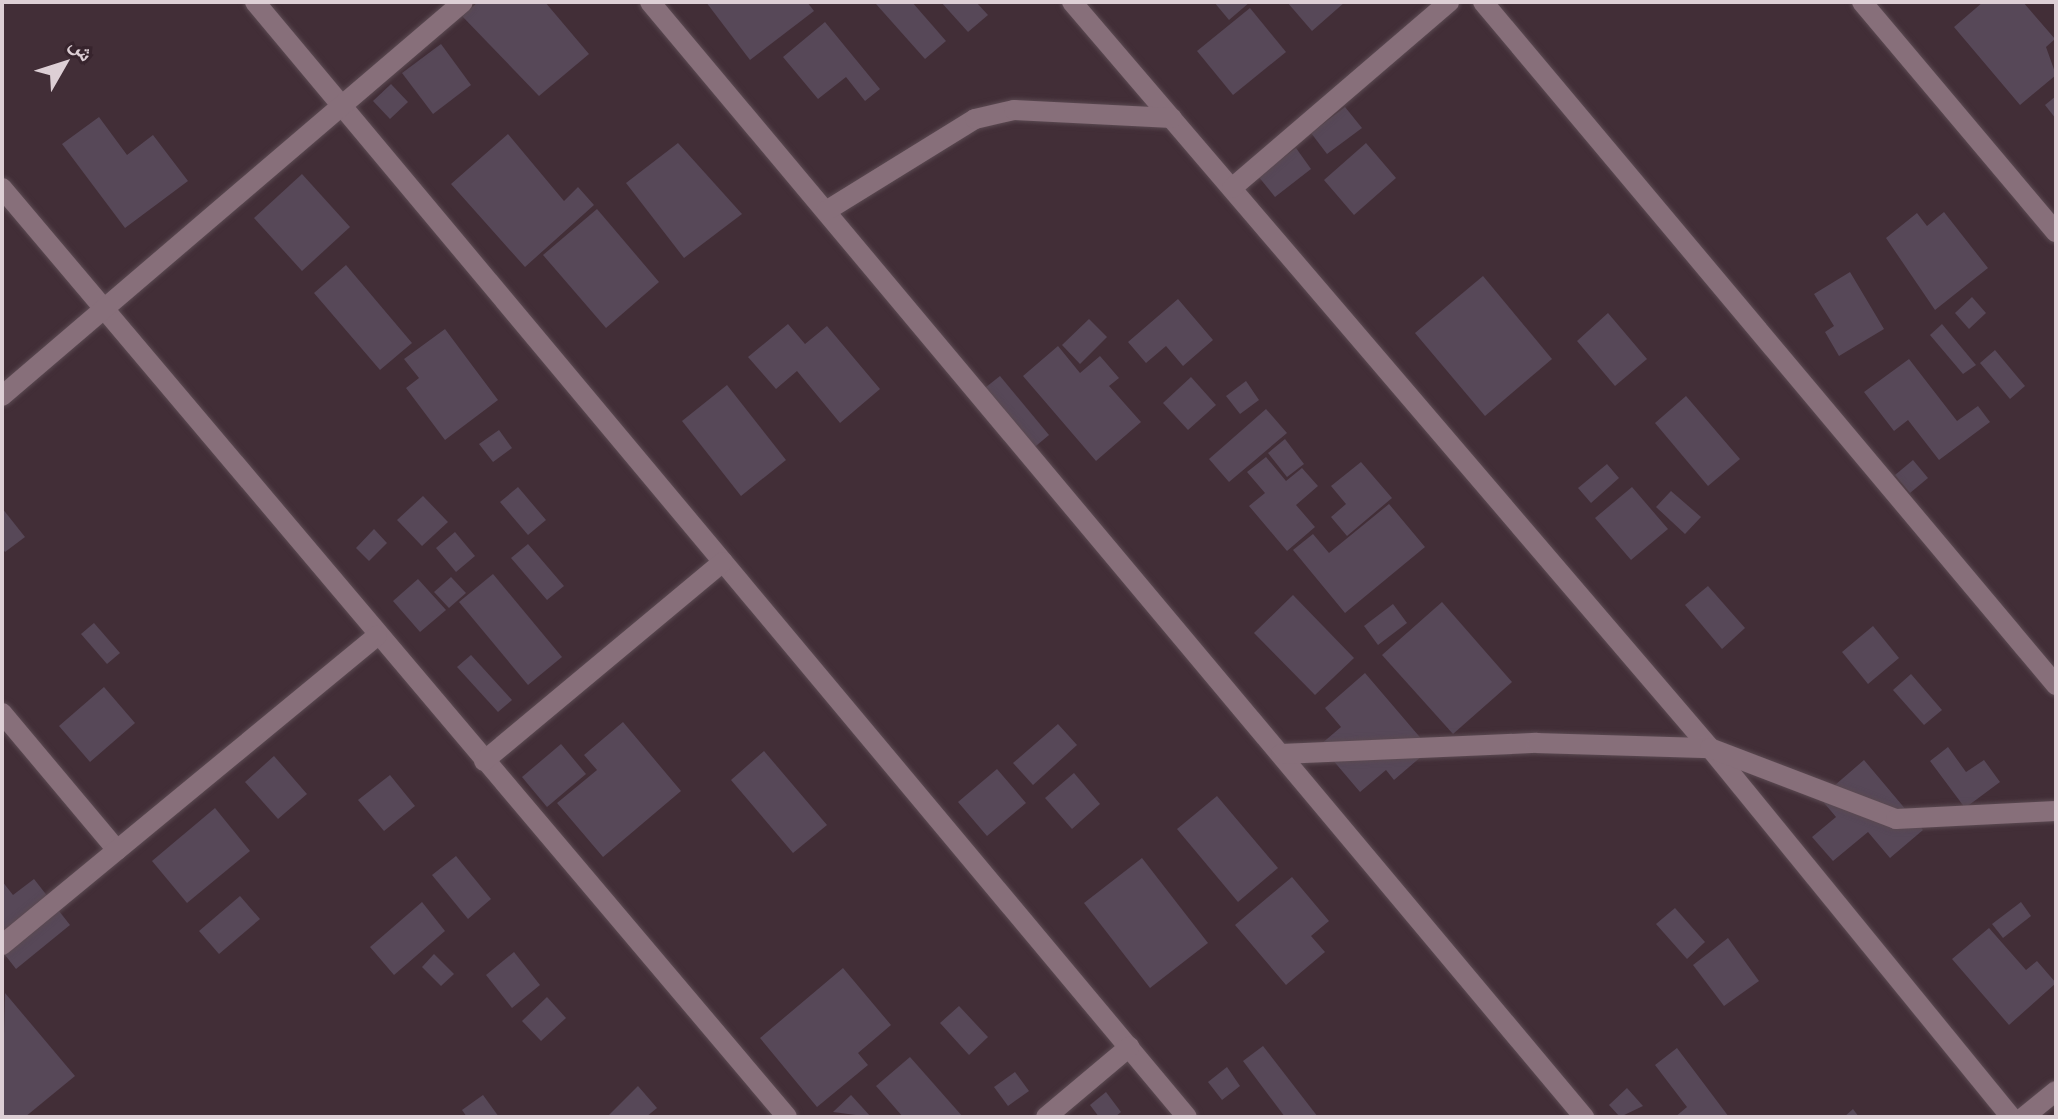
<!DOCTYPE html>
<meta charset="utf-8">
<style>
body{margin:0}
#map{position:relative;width:2058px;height:1119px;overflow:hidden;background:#422e37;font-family:Commissioner,"Noto Naskh Arabic",sans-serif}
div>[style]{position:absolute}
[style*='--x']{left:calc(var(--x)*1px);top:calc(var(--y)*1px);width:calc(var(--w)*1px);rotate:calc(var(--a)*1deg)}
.building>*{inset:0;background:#574858}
.roads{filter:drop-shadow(0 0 2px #5b4a52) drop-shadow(0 0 2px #5b4a52)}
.minor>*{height:20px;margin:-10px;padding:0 10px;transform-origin:10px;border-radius:10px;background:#876f7a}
span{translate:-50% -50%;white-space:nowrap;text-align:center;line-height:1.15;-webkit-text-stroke:8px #37242d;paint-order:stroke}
.frame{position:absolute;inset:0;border:4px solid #ddcfd5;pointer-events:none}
.north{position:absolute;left:24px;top:24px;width:80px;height:80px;-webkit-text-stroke:6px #37242d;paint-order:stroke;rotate:51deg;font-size:22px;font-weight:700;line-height:32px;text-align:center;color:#ddcfd5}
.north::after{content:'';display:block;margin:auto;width:28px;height:36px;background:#ddcfd5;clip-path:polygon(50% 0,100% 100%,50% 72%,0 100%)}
</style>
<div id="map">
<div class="building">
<div style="clip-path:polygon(478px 2px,545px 2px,589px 54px,539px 96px,462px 16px)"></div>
<div style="clip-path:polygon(706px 2px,807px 2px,814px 11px,750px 60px)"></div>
<div style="clip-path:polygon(912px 2px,946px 41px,925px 59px,876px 4px)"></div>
<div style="clip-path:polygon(941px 2px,976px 2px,988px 15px,968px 32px)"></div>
<div style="clip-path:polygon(1214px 2px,1250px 2px,1229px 20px)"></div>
<div style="clip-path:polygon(1287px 2px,1345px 2px,1312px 31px)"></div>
<div style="clip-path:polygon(1983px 2px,2023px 2px,2055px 39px,2046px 47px,2056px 75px,2020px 105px,1954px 27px)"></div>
<div style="clip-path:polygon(1250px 8px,1286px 52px,1233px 95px,1197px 51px)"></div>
<div style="clip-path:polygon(825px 22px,880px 89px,865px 101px,846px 77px,818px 99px,783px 57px)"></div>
<div style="clip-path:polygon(441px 44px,471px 85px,433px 114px,402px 73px)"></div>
<div style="clip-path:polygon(391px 84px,408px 102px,390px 119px,373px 101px)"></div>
<div style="clip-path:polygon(2056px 96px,2056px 119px,2045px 105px)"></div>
<div style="clip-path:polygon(1345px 107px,1362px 128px,1327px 154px,1311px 133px)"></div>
<div style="clip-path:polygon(99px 117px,127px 155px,153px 135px,188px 181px,125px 228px,62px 144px)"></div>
<div style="clip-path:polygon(508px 134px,564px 201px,578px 187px,594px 205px,525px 267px,451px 184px)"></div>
<div style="clip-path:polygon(678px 143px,742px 214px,684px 258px,626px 183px)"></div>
<div style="clip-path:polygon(1366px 143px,1396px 178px,1354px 215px,1324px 180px)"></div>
<div style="clip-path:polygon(1296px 148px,1311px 169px,1275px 197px,1258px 176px)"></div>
<div style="clip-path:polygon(302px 174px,350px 227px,302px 271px,254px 218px)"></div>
<div style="clip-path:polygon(597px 209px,659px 282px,606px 328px,543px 255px)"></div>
<div style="clip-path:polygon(1944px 212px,1988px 268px,1935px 310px,1886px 238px,1917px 213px,1927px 226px)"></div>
<div style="clip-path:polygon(346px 265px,412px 343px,380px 370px,314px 293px)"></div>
<div style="clip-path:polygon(1850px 272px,1884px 329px,1839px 356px,1825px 332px,1834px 326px,1814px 294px)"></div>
<div style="clip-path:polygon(1483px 276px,1552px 359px,1485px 416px,1415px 333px)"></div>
<div style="clip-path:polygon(1972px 297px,1986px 313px,1969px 329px,1955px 313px)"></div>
<div style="clip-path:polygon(1178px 299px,1213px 340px,1183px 366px,1166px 346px,1146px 363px,1128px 342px)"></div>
<div style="clip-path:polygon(1608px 313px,1647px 359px,1615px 386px,1577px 341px)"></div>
<div style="clip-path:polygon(1089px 319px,1107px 337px,1080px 364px,1062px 345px)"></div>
<div style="clip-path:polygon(788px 324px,805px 344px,827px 326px,880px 389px,840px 423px,797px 371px,776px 389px,748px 357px)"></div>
<div style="clip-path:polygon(1942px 324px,1976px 365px,1963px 374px,1930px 335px)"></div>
<div style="clip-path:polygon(445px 329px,498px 400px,445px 440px,406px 388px,419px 378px,404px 359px)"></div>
<div style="clip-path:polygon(1058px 346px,1080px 373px,1100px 356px,1119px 378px,1109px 386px,1141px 422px,1096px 461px,1023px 376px)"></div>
<div style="clip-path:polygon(1995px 350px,2025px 386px,2010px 399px,1980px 363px)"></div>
<div style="clip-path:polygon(1909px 359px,1957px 421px,1978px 406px,1990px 422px,1939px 460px,1908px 420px,1894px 431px,1864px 392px)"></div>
<div style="clip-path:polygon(1000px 376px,1049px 435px,1030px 451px,981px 391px)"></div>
<div style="clip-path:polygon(1191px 377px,1216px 405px,1188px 430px,1163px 403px)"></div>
<div style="clip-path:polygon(1246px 381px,1259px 400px,1240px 414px,1226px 396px)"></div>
<div style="clip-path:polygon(727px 385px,786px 460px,741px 496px,682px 421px)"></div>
<div style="clip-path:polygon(1686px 396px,1740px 459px,1708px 486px,1655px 423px)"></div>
<div style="clip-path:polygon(1266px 409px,1287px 433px,1229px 482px,1209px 459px)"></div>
<div style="clip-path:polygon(499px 430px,512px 448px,493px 462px,479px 444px)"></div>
<div style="clip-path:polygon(1285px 439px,1304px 464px,1287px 477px,1268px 453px)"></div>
<div style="clip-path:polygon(1266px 457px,1286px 481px,1302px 468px,1318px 486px,1296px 505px,1315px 527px,1287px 551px,1249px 506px,1265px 493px,1247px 472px)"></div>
<div style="clip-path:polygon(1913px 460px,1928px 478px,1910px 493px,1895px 475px)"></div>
<div style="clip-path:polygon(1361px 462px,1392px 498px,1347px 536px,1331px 517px,1346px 504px,1331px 486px)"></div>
<div style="clip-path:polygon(1607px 464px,1619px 478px,1591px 503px,1578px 488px)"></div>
<div style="clip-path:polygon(518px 487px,546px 520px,528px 535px,500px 502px)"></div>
<div style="clip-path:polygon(1632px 487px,1668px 529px,1631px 560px,1595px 518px)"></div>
<div style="clip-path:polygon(1671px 491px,1701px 517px,1685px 534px,1656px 507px)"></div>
<div style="clip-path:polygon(423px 496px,448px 522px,422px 546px,397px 520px)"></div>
<div style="clip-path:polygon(1389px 504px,1425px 547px,1345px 613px,1293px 550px,1313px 534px,1329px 553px)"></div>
<div style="clip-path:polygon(2px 508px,25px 537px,5px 552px,2px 548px)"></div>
<div style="clip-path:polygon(374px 529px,387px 543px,369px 561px,356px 548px)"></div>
<div style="clip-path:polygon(455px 532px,475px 556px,456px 572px,436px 548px)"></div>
<div style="clip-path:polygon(528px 544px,564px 586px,547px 600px,511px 558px)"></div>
<div style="clip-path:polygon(493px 574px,562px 657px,528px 685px,459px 602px)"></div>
<div style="clip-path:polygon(451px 577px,466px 593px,449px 608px,434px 592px)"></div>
<div style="clip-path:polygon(418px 579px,446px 610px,420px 632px,393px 601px)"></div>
<div style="clip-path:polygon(1708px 586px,1745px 628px,1722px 649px,1685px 605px)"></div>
<div style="clip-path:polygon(1293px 595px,1354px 658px,1315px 695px,1254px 633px)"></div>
<div style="clip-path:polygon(1442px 602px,1512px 682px,1453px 734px,1382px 655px)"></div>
<div style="clip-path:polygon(1393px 604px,1407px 623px,1378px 645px,1364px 626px)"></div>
<div style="clip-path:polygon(94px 623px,120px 653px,107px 664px,81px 634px)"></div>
<div style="clip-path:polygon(1873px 626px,1899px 658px,1868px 684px,1842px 652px)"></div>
<div style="clip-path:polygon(471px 655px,512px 700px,498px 712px,457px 667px)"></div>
<div style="clip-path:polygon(1365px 673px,1430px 749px,1394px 780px,1386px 770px,1360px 792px,1320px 745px,1341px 727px,1325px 708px)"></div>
<div style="clip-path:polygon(1911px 674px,1942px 710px,1924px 725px,1893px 690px)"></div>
<div style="clip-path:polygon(104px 687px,135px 723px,90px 762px,59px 726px)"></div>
<div style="clip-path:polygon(623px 722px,681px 791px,603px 857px,557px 803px,597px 770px,584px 755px)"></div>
<div style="clip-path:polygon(1058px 724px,1077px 745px,1033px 785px,1013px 763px)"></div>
<div style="clip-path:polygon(561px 744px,586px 774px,547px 807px,522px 777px)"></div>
<div style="clip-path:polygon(1948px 747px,1966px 772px,1984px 760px,2000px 782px,1965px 808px,1930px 761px)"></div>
<div style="clip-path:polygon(764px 751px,827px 825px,793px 853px,731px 780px)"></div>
<div style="clip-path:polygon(274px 756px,307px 794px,278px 819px,245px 782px)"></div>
<div style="clip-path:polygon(1864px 760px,1923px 830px,1890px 858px,1868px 832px,1833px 861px,1812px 837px,1836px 817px,1820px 798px)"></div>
<div style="clip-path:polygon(997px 769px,1026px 803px,987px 836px,958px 802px)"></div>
<div style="clip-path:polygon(1074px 773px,1100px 804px,1072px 829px,1045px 798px)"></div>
<div style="clip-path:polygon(390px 775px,415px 806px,384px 831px,358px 800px)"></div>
<div style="clip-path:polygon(1217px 796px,1278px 868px,1238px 902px,1177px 829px)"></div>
<div style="clip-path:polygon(215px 808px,250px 851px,187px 903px,152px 861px)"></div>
<div style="clip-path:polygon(456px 856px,491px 899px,468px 919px,432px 875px)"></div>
<div style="clip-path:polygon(1142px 858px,1208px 943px,1150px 988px,1084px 903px)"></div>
<div style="clip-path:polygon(1292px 877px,1329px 921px,1311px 936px,1325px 952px,1286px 985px,1235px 925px)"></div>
<div style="clip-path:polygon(34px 879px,70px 925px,16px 969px,2px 951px,2px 881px,13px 895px)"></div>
<div style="clip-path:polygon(240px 896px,260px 919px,219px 954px,199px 931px)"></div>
<div style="clip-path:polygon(422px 902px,445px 931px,394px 975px,370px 947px)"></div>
<div style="clip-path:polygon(2021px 902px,2031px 916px,2003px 938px,1992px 924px)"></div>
<div style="clip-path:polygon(1675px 908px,1705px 942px,1687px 959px,1656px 924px)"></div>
<div style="clip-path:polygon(1989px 928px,2026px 970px,2037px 961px,2056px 983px,2009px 1025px,1952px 959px)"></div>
<div style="clip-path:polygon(1728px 938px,1759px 981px,1724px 1006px,1693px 965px)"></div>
<div style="clip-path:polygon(514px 952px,540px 985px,512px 1008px,486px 975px)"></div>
<div style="clip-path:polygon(434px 954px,454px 974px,441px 986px,422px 967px)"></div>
<div style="clip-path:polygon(843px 968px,891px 1025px,858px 1053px,868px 1065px,817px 1107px,760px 1038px)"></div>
<div style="clip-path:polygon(5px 993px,75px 1076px,25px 1117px,2px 1117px)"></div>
<div style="clip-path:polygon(547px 997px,566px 1018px,541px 1041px,522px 1021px)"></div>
<div style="clip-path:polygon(959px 1006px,988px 1037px,969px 1055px,940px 1023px)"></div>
<div style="clip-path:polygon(1263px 1046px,1318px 1117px,1285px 1117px,1243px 1061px)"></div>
<div style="clip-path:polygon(1677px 1048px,1729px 1117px,1675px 1117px,1687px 1107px,1655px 1065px)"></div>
<div style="clip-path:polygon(910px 1057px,963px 1117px,903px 1117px,876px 1086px)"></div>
<div style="clip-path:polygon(1227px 1067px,1240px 1086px,1222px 1100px,1208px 1082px)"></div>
<div style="clip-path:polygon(1015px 1072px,1029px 1091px,1008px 1106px,994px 1087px)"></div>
<div style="clip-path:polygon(638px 1086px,657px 1108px,646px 1117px,607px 1117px)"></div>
<div style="clip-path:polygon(1627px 1088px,1643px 1106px,1620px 1117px,1609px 1105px)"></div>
<div style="clip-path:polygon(1106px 1092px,1121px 1112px,1115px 1117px,1099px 1117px,1090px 1105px)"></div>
<div style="clip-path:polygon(483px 1095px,499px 1117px,467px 1117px,462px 1110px)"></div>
<div style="clip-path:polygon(851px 1095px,871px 1117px,833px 1112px)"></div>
<div style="clip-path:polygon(1853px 1109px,1859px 1117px,1844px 1117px)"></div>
</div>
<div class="roads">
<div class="minor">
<div style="--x:255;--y:2;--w:1453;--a:50.11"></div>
<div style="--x:650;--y:2;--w:1455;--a:50.05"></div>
<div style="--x:1072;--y:2;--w:982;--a:49.46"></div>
<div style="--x:1710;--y:748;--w:476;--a:50.8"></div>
<div style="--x:1483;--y:2;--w:892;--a:50.01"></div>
<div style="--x:1862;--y:2;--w:301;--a:49.9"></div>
<div style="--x:2;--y:188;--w:1216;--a:49.8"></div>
<div style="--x:1232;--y:188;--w:286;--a:-40.6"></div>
<div style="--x:826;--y:211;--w:175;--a:-31.7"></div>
<div style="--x:975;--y:119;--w:40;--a:-13"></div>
<div style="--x:1014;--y:110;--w:158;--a:2.9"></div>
<div style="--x:2;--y:396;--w:606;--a:-40.52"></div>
<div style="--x:2;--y:713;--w:179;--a:50"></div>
<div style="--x:1281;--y:754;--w:256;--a:-2.5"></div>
<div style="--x:1537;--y:743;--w:173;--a:1.7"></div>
<div style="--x:1710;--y:748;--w:199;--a:20.9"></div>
<div style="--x:1896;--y:819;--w:160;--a:-2.9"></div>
<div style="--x:484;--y:761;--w:311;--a:-39.8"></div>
<div style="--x:2;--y:945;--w:486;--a:-39.5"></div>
<div style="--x:1046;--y:1117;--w:109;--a:-40.1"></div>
<div style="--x:2024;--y:1117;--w:41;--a:-39.1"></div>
</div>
</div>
<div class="frame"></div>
<div class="north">ش</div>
</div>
